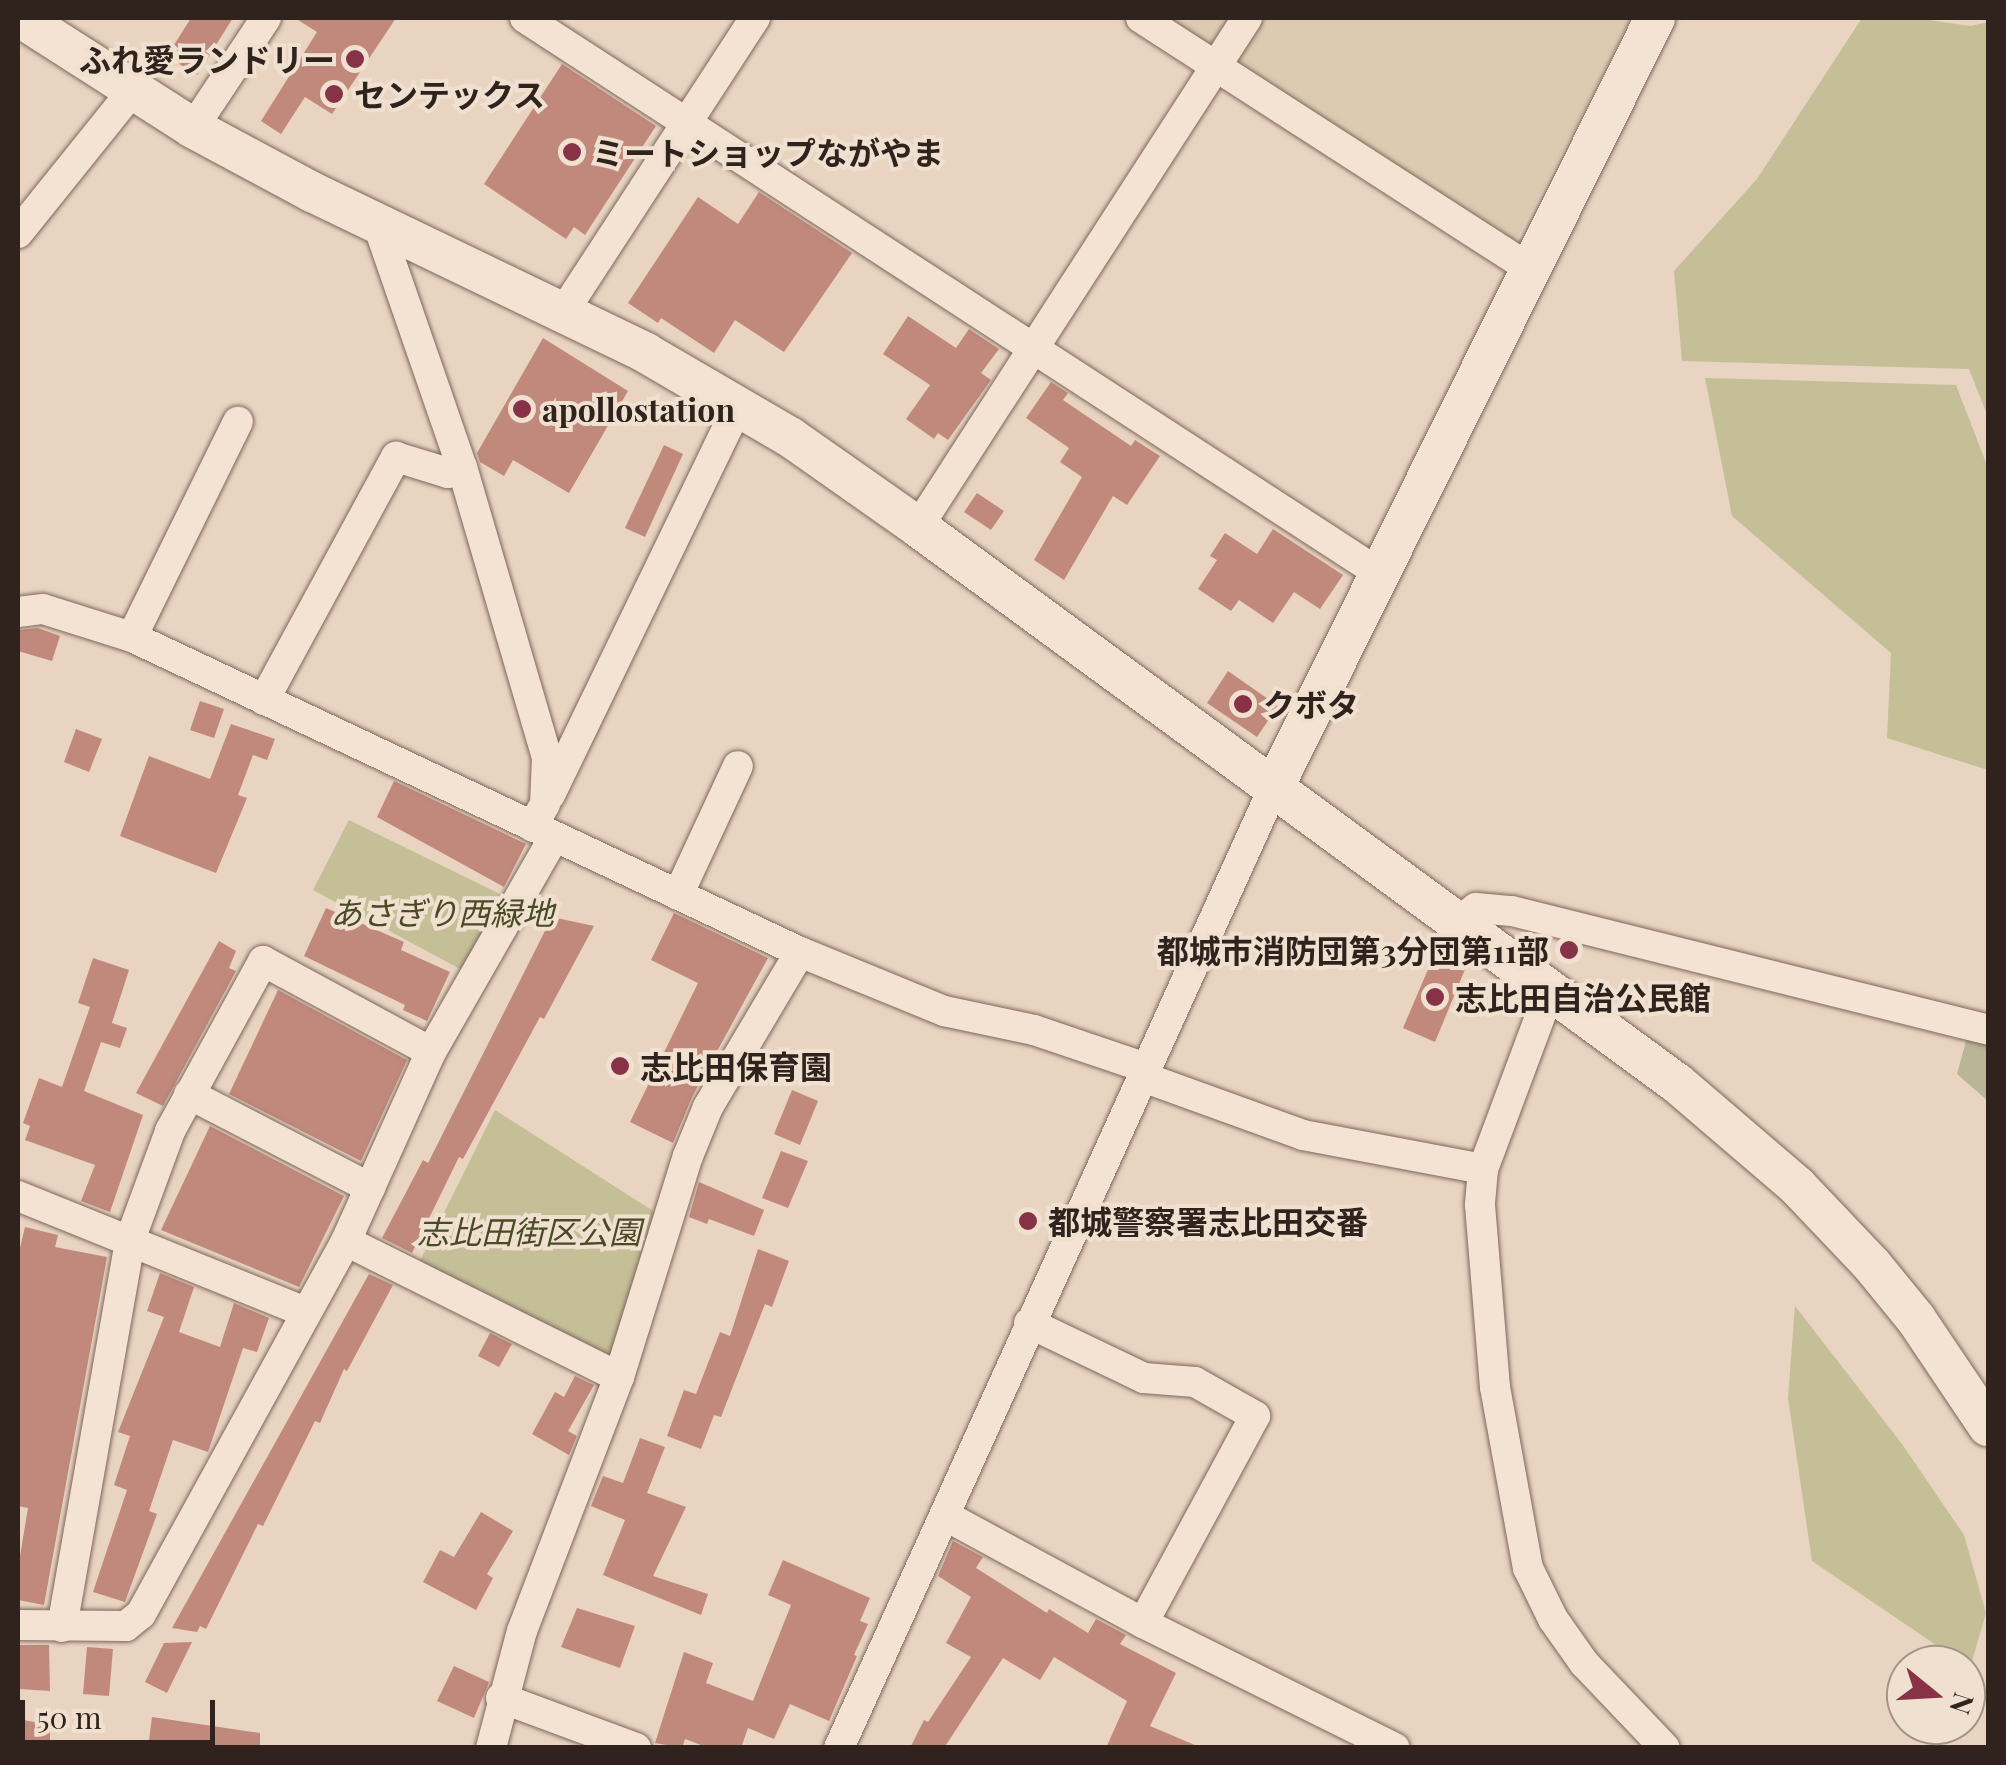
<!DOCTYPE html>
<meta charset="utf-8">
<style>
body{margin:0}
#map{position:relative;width:2006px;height:1765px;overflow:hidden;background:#e8d4c1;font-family:"Playfair Display","Noto Sans JP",serif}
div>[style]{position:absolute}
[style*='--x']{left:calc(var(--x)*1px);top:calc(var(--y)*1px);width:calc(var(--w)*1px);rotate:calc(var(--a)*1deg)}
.farmland>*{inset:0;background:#dccbb0}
.green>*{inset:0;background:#c4bf97}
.cemetery>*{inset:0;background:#bab695}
.building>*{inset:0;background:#c1897b}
.roads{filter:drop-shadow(0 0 2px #7f665b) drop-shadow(0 0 2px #7f665b)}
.street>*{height:30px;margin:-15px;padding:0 15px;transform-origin:15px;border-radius:15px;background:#f4e3d3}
.secondary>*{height:40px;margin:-20px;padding:0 20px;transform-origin:20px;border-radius:20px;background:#f4e3d3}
.dots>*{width:28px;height:28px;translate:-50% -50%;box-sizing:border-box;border:5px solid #f0e0d0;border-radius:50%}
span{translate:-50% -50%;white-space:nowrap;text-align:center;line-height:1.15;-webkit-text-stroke:8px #f0e0d0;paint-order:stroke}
.poi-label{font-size:32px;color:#30221d;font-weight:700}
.right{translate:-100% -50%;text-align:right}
.left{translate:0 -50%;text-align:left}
.park-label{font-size:32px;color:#494a26;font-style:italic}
.frame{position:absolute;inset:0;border:20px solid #30221d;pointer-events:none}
.north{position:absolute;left:1886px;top:1645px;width:100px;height:100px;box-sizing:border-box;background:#f0e0d0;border:2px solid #a39488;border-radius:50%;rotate:108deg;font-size:28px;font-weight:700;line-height:40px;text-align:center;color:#30221d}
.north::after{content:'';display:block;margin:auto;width:35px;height:45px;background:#873246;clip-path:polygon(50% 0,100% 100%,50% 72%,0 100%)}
.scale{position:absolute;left:20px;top:1700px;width:195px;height:45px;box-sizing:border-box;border:5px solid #30221d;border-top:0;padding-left:12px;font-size:30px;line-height:35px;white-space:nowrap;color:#30221d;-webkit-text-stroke:8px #f0e0d0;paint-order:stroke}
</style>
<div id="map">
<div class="farmland">
<div style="clip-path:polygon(1164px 18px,1631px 18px,1517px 239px,1501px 236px)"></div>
</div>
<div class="green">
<div style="clip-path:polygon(1862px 18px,1915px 18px,1970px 26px,1988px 22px,1988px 417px,1969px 369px,1682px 361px,1674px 271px,1757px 179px)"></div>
<div style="clip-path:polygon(1705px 378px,1956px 385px,1988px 468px,1988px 770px,1887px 738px,1891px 653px,1732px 516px)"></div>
<div style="clip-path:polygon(349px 820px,508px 898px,462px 970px,313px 890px)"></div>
<div style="clip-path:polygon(495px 1110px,661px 1216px,618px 1360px,417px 1267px)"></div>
<div style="clip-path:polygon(1795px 1306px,1902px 1444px,1964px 1535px,1986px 1613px,1970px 1668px,1812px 1561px,1788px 1398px)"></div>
</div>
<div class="cemetery">
<div style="clip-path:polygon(1969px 1030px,1988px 1037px,1988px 1101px,1957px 1074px)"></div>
</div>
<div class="building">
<div style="clip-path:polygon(191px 18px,233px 18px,197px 75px,167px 56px)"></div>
<div style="clip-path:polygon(295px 18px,396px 18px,332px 114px,305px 97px,281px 134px,261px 121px,317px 32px)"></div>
<div style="clip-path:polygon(562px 64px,656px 126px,585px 235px,574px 227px,566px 239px,484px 184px)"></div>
<div style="clip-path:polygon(759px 192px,852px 253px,784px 352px,735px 320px,714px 353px,661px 318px,658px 323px,628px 303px,698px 197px,738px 224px)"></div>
<div style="clip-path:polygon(908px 316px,956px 348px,969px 329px,999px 349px,981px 373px,991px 380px,948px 440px,938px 433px,934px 439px,906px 419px,930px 385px,883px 354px)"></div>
<div style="clip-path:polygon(543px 338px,628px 391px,569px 493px,513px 460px,504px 476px,480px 462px,477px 453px)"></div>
<div style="clip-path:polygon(1051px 382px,1068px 393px,1063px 400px,1131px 446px,1135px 440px,1160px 456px,1127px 505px,1113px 496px,1064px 580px,1034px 560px,1082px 477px,1060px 462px,1069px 448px,1026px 418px)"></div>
<div style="clip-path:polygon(664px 445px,683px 454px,645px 537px,625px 528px)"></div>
<div style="clip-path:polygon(977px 493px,1004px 511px,991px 530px,964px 512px)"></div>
<div style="clip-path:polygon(1273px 529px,1343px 575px,1320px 609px,1294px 592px,1273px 623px,1239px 600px,1231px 611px,1198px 589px,1217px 560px,1210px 556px,1225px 533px,1257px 554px)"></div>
<div style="clip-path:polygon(38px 628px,60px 636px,52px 661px,18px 651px,18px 630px)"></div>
<div style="clip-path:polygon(1228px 671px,1278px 706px,1257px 737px,1207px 703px)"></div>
<div style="clip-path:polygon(200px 701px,224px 709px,214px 738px,190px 730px)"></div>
<div style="clip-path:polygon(231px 724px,275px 739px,267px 760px,253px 755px,238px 795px,247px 798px,216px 873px,120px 836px,149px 756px,210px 779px)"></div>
<div style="clip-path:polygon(76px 729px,102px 739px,89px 772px,64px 762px)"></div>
<div style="clip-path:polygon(394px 781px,526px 844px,504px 887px,377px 817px)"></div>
<div style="clip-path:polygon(326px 908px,404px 942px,401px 950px,450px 972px,427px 1021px,403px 1010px,405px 1005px,304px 956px)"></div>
<div style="clip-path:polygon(674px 913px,768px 958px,692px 1097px,673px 1143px,630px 1122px,698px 983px,651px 960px)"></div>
<div style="clip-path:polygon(552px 917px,594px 926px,544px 1019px,540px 1017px,463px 1159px,459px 1157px,412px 1253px,382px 1238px,423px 1160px,428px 1163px)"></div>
<div style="clip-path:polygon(219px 941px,236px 951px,229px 968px,236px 971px,163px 1106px,136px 1093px)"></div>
<div style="clip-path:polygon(1435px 953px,1466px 967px,1435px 1042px,1403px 1028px)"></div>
<div style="clip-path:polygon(93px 958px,129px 970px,112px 1023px,127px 1028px,120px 1048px,101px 1042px,84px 1091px,143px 1115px,110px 1212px,81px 1201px,95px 1165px,25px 1140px,30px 1126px,23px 1123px,39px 1078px,62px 1087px,90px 1007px,78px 1003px)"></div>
<div style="clip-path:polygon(278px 990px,407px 1060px,361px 1161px,229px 1094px)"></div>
<div style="clip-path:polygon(792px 1090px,818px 1101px,800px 1145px,774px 1134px)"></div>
<div style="clip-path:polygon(210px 1126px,344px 1196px,299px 1287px,161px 1230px)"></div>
<div style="clip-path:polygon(781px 1151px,808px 1161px,788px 1208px,762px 1198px)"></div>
<div style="clip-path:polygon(699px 1182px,764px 1210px,754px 1236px,709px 1219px,707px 1224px,689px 1217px)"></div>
<div style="clip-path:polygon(25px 1227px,58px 1235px,55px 1247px,107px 1257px,44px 1605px,18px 1600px,18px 1568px,28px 1508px,18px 1506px,18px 1256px)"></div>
<div style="clip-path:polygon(758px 1249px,789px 1261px,772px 1307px,765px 1304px,721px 1417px,714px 1415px,701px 1449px,667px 1436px,684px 1390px,696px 1394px,720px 1332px,730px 1336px)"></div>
<div style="clip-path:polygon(160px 1273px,194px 1287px,179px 1332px,220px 1347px,234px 1303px,269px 1318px,257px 1352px,243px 1348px,208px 1452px,173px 1440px,149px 1511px,157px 1514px,125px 1602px,93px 1592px,127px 1490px,114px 1485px,130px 1436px,118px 1432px,164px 1317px,147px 1311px)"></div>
<div style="clip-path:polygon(369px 1274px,393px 1285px,347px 1371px,344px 1369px,320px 1423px,315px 1421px,263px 1526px,258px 1524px,206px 1629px,200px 1626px,197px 1632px,172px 1628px)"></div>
<div style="clip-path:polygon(490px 1333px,512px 1344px,499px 1367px,478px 1356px)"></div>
<div style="clip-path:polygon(575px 1376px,594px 1385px,568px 1431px,577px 1436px,569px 1455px,532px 1434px,555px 1392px,564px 1397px)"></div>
<div style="clip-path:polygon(640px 1438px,665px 1447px,647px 1493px,686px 1507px,653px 1576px,708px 1594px,701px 1615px,603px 1575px,625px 1520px,591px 1506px,603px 1476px,623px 1483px)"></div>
<div style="clip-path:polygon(481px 1512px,513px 1531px,487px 1574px,493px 1578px,476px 1610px,423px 1582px,440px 1550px,454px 1557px)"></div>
<div style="clip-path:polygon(953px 1541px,983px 1557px,976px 1568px,1047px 1613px,1049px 1609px,1088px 1633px,1096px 1619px,1126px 1635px,1120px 1644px,1176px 1673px,1150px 1726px,1202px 1748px,1106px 1748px,1127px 1701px,1054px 1657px,1040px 1680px,1003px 1658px,944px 1748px,910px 1748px,924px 1720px,928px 1722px,971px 1657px,946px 1643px,971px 1597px,938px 1576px)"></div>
<div style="clip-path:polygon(783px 1560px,870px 1598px,860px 1621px,868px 1624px,854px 1655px,857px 1656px,829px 1721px,790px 1704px,774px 1739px,748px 1728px,741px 1748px,709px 1748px,685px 1739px,682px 1748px,655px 1743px,684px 1652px,713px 1663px,706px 1683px,753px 1701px,791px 1605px,768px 1595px)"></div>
<div style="clip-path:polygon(577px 1608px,635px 1626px,620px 1668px,561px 1647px)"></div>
<div style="clip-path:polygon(192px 1642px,167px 1693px,145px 1682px,164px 1643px)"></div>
<div style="clip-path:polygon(19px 1645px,49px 1645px,50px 1691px,20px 1689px)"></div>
<div style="clip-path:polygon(87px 1647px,113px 1649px,109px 1696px,83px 1694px)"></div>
<div style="clip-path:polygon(454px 1666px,489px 1682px,474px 1718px,437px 1701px)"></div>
<div style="clip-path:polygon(152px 1717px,260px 1733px,260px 1748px,148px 1748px)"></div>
<div style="clip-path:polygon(18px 1719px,50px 1725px,50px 1748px,18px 1748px)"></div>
</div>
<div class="roads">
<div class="street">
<div style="--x:525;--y:18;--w:1018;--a:33.02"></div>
<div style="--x:1141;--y:18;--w:460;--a:32.8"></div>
<div style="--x:193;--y:128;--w:132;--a:-56.4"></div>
<div style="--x:377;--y:222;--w:259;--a:70.9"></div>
<div style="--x:462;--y:467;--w:302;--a:73.7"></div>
<div style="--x:547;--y:757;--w:47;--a:92.4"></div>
<div style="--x:545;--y:804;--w:26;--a:119"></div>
<div style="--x:18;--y:233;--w:184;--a:-51.2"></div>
<div style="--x:564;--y:311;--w:350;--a:-56.9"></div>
<div style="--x:918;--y:527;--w:606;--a:-57.12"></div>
<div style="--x:18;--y:612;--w:25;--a:-7"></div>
<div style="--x:43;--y:609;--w:93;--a:17.5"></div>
<div style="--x:132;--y:637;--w:739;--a:25.25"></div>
<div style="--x:800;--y:952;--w:156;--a:22.3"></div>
<div style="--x:944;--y:1011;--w:92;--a:11.9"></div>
<div style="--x:1034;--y:1030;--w:115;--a:18.7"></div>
<div style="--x:1143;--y:1067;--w:18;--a:52"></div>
<div style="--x:1154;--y:1081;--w:158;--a:19.9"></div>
<div style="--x:1303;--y:1135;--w:183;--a:10.7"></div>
<div style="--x:132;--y:637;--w:240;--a:-63.8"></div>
<div style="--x:264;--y:700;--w:277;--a:-61.5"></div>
<div style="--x:396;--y:457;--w:54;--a:17.1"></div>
<div style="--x:448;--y:473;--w:15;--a:-23"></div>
<div style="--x:550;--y:795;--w:432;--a:-64.2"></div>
<div style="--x:678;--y:895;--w:142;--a:-65.1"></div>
<div style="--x:1458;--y:922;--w:23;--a:-38"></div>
<div style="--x:1476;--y:908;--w:36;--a:5"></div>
<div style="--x:1512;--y:911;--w:491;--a:14"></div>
<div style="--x:1550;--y:990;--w:191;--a:110.5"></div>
<div style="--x:1483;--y:1169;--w:36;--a:95"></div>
<div style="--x:1480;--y:1205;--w:183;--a:85.3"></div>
<div style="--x:1495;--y:1387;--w:184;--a:79.7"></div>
<div style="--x:1528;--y:1568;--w:57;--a:63.9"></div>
<div style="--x:1553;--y:1619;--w:54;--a:54.8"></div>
<div style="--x:1584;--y:1663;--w:117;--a:46.4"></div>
<div style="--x:189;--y:1094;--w:204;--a:27.4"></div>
<div style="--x:18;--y:1196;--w:310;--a:22"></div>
<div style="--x:346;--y:1241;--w:305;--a:26.5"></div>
<div style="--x:1029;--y:1323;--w:127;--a:25.6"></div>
<div style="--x:1144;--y:1378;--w:51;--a:4.5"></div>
<div style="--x:1195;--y:1382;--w:69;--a:29.5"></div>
<div style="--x:1255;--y:1416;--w:235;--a:118.4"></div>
<div style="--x:946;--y:1516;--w:224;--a:28.5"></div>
<div style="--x:1143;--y:1623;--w:281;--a:26.4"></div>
<div style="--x:18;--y:1625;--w:108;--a:0.5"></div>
<div style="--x:126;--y:1626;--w:19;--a:-39"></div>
<div style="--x:141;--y:1614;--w:426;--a:-61.2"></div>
<div style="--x:346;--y:1241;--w:207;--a:-65.8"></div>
<div style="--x:431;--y:1052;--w:248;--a:-60.2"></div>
<div style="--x:62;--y:1627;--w:393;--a:-80"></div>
<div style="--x:130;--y:1240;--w:116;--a:-69.8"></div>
<div style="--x:170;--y:1131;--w:194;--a:-61.3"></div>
<div style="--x:263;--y:961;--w:191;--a:28.4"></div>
<div style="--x:501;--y:1698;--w:144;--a:20.3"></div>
<div style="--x:491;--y:1748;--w:121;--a:-75.2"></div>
<div style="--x:522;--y:1631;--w:272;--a:-69.1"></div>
<div style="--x:619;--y:1377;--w:232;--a:-72.7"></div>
<div style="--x:688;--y:1156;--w:53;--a:-67.8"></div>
<div style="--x:708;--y:1107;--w:180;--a:-59.3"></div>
<div style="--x:839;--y:1748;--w:1053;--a:-65.65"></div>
</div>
<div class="secondary">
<div style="--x:21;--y:18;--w:204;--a:32.6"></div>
<div style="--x:193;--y:128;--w:135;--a:28.3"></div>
<div style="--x:312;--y:192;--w:371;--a:25.7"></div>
<div style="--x:646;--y:353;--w:167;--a:30.3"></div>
<div style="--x:790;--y:437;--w:156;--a:35.1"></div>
<div style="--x:918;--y:527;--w:942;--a:36.24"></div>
<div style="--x:1678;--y:1084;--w:157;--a:40.6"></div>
<div style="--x:1797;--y:1186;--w:109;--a:46.5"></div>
<div style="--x:1872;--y:1265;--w:70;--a:50.8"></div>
<div style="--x:1916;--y:1319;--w:129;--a:56.1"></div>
<div style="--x:1273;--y:789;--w:860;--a:-63.64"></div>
</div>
</div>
<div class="dots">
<div style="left:355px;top:59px;background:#873246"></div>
<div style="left:334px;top:94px;background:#873246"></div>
<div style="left:572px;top:152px;background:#873246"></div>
<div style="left:522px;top:409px;background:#873246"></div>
<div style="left:1243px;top:704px;background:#873246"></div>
<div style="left:1569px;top:950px;background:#873246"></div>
<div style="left:1435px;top:997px;background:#873246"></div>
<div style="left:620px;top:1066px;background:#873246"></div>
<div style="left:1028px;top:1221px;background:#873246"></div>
</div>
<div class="poi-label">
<span class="right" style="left:335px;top:59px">ふれ愛ランドリー</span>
<span class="left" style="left:354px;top:94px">センテックス</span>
<span class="left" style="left:592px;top:152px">ミートショップながやま</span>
<span class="left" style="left:542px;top:409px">apollostation</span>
<span class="left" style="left:1263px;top:704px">クボタ</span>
<span class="right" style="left:1549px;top:950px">都城市消防団第3分団第11部</span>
<span class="left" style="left:1455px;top:997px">志比田自治公民館</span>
<span class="left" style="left:640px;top:1066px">志比田保育園</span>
<span class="left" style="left:1048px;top:1221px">都城警察署志比田交番</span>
</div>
<div class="park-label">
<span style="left:442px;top:912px">あさぎり西緑地</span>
<span style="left:529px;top:1231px">志比田街区公園</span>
</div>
<div class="frame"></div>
<div class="north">N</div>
<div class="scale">50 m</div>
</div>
